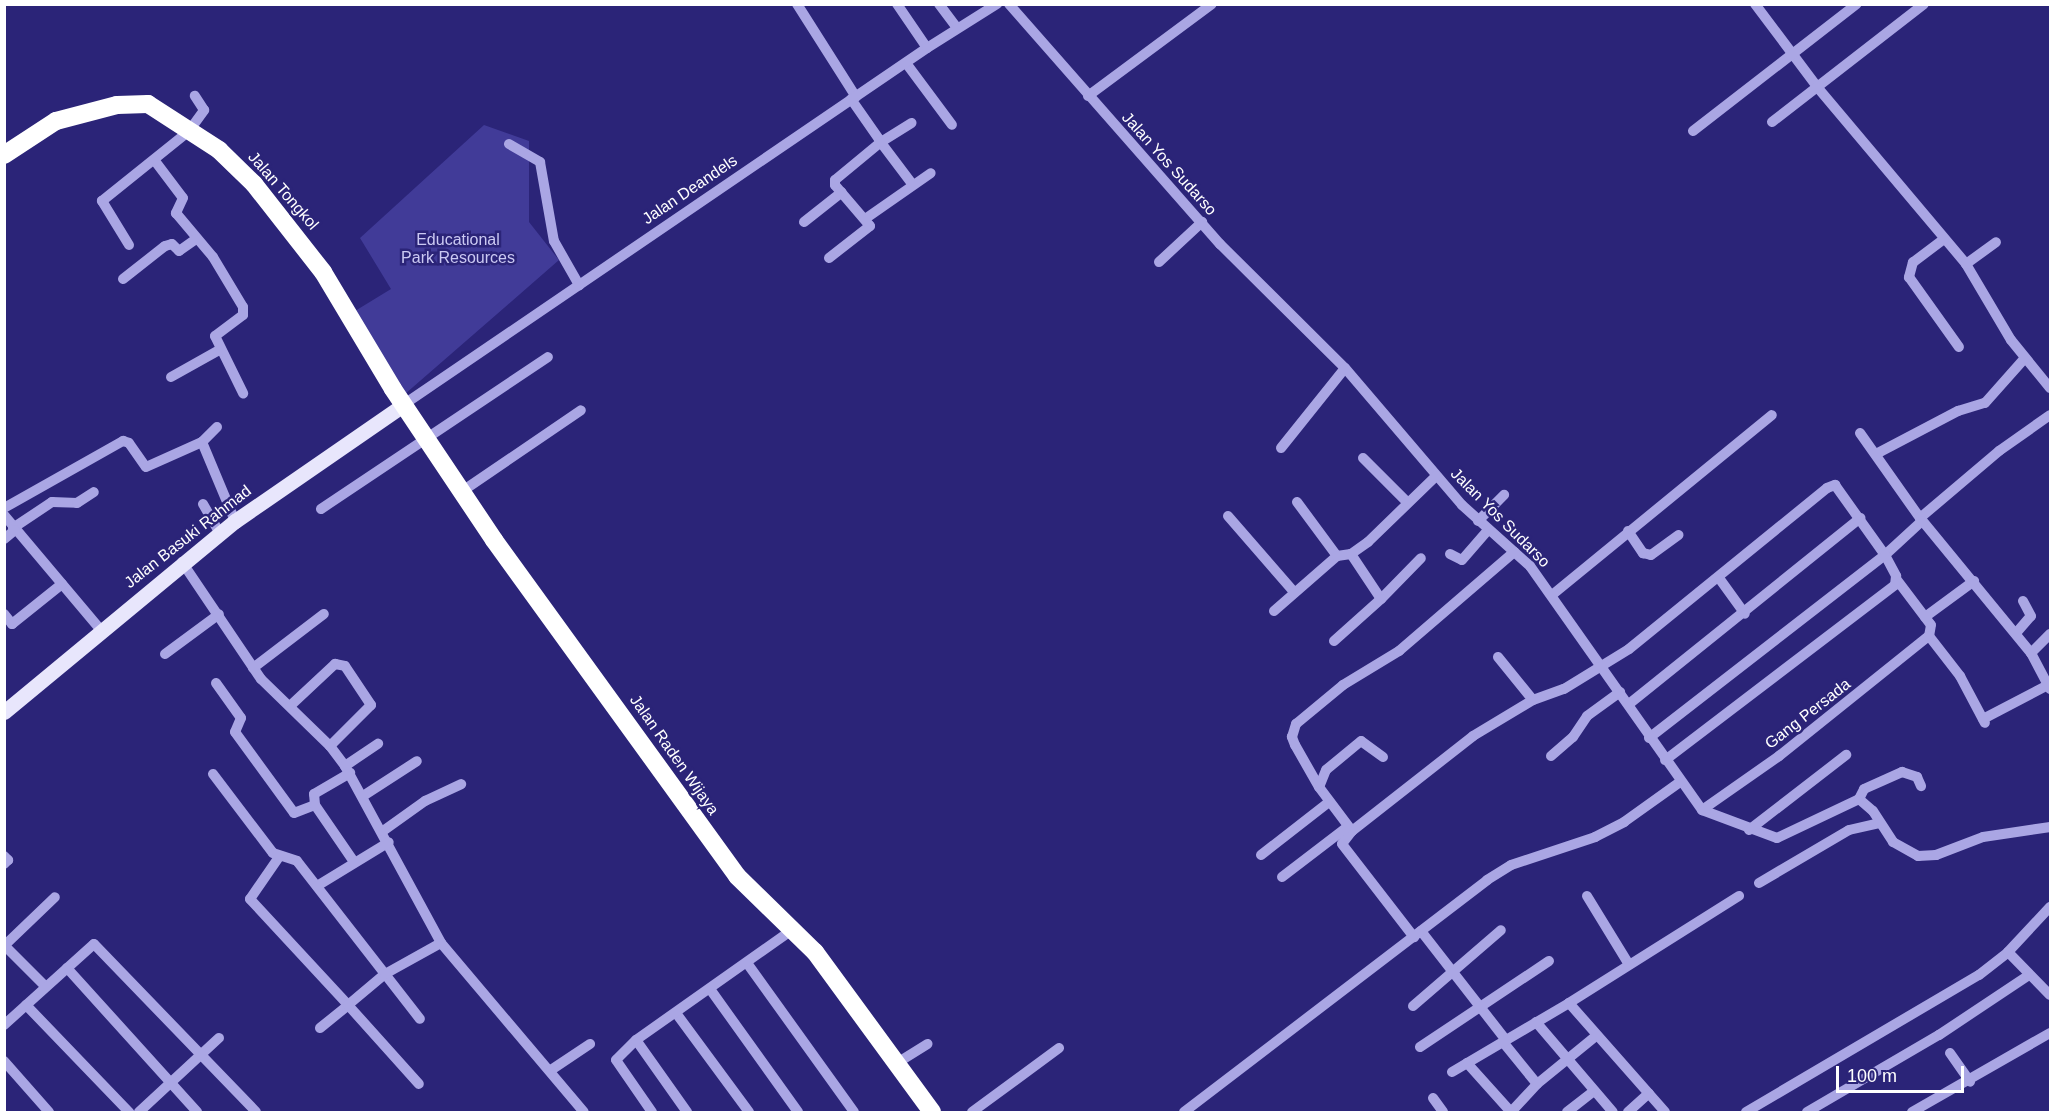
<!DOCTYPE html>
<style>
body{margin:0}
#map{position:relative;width:2055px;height:1117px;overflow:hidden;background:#2b2478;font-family:Arial,sans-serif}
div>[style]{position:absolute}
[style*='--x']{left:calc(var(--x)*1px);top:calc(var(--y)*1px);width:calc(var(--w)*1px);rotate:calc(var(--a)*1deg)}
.green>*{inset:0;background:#413b98}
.minor>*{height:10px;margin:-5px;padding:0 5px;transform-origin:5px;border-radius:5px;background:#aaa6e4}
.major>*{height:15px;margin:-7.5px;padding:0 7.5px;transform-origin:7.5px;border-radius:7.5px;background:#e8e6fc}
.highway>*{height:18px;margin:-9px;padding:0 9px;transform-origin:9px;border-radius:9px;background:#fff}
span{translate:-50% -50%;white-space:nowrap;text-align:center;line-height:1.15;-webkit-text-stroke:5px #2b2478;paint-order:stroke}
.street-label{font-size:16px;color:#fff}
.park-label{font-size:16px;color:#cbc9f3}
.frame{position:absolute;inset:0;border:6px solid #fff;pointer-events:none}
.scale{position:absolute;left:1836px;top:1066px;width:128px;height:27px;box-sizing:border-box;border:3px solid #fff;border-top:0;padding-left:8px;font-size:18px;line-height:21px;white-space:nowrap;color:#fff;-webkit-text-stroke:4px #2b2478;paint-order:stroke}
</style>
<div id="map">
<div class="green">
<div style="clip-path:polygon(484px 125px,529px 141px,529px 222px,559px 260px,405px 394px,355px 311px,391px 289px,360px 238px)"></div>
</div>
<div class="minor">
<div style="--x:797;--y:4;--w:110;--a:57.6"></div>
<div style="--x:897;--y:4;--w:53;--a:55.7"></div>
<div style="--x:939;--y:4;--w:30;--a:53"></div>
<div style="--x:1009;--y:4;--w:320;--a:48.7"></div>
<div style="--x:1220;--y:244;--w:176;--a:44.8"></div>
<div style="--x:1345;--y:368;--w:180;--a:49.5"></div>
<div style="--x:1462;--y:505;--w:91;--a:41.9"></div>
<div style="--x:1530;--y:566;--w:299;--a:54.8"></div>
<div style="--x:1702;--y:810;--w:80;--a:20.5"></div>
<div style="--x:1777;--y:838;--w:91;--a:-25.4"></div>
<div style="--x:1859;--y:799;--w:18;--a:41"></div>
<div style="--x:1873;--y:811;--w:37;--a:57"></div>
<div style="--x:1893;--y:842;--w:29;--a:29"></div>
<div style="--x:1918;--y:856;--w:18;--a:-3"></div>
<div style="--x:1936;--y:855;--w:50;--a:-21"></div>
<div style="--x:1983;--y:837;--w:68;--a:-8.5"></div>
<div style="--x:1755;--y:4;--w:105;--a:53.1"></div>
<div style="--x:1818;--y:88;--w:230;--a:49.9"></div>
<div style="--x:1966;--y:264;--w:88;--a:59.4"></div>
<div style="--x:2011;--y:340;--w:62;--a:50.9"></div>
<div style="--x:906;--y:63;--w:77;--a:53.4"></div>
<div style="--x:1088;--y:96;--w:154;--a:-36.6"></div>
<div style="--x:851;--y:99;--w:52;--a:55.1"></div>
<div style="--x:1772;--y:122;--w:192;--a:-37.8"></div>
<div style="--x:1693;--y:131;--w:207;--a:-37.8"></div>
<div style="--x:509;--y:144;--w:36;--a:30"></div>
<div style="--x:540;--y:162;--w:80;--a:80"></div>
<div style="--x:554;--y:241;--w:51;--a:60.4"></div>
<div style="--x:882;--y:144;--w:51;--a:52.9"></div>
<div style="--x:155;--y:161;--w:46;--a:52.9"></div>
<div style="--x:183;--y:198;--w:17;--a:115"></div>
<div style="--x:176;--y:213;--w:57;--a:49.9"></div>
<div style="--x:213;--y:257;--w:58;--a:59"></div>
<div style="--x:243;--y:307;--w:8;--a:90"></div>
<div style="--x:243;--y:315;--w:35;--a:143"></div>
<div style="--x:215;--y:336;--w:64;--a:63.8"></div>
<div style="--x:865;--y:219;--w:80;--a:-34.9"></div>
<div style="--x:804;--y:222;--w:48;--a:-38.3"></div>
<div style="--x:1944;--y:239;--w:39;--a:143"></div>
<div style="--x:1913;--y:262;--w:16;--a:105"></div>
<div style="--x:1909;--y:277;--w:86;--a:54.5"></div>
<div style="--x:129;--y:245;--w:52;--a:-121.5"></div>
<div style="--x:102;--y:201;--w:112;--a:-38.8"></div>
<div style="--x:189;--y:131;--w:26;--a:-54"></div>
<div style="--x:204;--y:110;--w:17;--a:-123"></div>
<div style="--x:829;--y:258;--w:52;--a:-38"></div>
<div style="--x:870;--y:226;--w:54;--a:-130.5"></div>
<div style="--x:835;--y:185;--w:5;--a:-90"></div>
<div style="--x:835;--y:180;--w:60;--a:-39.6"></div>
<div style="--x:881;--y:142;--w:36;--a:-32"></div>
<div style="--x:1159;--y:262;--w:59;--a:-42.9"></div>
<div style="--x:1966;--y:264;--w:37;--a:-36"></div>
<div style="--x:123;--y:279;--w:53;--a:-38.2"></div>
<div style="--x:165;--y:246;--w:7;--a:-16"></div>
<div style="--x:172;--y:244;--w:10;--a:45"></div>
<div style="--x:179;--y:251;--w:21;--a:-35"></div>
<div style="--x:171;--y:377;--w:57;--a:-29.2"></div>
<div style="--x:403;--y:405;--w:634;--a:-34.27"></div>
<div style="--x:927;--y:48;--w:83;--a:-32.2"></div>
<div style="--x:217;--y:427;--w:21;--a:135"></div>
<div style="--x:202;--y:442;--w:86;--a:67.3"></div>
<div style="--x:1860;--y:433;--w:104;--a:54.8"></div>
<div style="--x:1281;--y:448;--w:102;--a:-51.3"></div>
<div style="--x:1876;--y:454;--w:93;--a:-27.7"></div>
<div style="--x:1958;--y:411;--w:28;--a:-17"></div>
<div style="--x:1985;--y:403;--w:60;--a:-48.4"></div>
<div style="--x:1363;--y:458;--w:62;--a:45"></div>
<div style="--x:461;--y:492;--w:145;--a:-34.3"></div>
<div style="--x:1297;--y:502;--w:67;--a:53.5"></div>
<div style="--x:203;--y:504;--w:34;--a:60"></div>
<div style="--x:4;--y:508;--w:137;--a:-29.4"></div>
<div style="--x:123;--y:441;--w:6;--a:18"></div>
<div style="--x:129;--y:443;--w:29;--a:55"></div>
<div style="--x:146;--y:467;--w:61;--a:-24.1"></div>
<div style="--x:321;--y:509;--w:273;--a:-33.8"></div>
<div style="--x:4;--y:515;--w:150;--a:49.9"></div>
<div style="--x:1228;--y:516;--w:101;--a:49"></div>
<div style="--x:1478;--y:521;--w:37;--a:-45"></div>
<div style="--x:13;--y:528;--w:47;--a:-33.7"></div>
<div style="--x:52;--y:502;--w:25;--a:2"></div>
<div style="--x:77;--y:503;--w:20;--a:-33"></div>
<div style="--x:1628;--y:531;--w:27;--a:56"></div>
<div style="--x:1643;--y:553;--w:8;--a:14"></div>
<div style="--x:1651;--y:555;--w:34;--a:-36"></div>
<div style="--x:4;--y:539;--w:14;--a:-39"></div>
<div style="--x:1351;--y:554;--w:54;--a:56.3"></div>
<div style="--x:1381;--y:599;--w:57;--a:-45.7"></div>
<div style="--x:1450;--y:554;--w:13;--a:27"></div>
<div style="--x:1462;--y:560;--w:40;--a:-49"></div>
<div style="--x:182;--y:562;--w:141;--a:56"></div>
<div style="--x:261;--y:679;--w:96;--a:44.2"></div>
<div style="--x:330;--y:746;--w:25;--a:53"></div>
<div style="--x:345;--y:766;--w:201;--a:61.5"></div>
<div style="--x:441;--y:943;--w:221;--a:49.8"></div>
<div style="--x:1719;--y:578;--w:44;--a:54.2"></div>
<div style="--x:1897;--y:580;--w:56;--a:52.9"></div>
<div style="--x:1931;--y:625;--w:11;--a:100"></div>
<div style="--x:1552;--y:595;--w:284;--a:-39.3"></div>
<div style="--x:1274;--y:611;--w:84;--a:-41.1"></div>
<div style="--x:1337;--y:556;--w:14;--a:-8"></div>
<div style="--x:1351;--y:554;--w:21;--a:-35"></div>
<div style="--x:1368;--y:542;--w:95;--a:-44.1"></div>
<div style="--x:4;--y:614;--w:13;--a:51"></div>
<div style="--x:12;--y:624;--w:64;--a:-38.7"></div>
<div style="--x:1925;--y:617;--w:61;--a:-36.3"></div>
<div style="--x:2017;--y:632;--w:21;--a:-49"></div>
<div style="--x:2031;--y:616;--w:17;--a:-118"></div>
<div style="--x:1929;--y:636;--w:51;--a:52.2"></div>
<div style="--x:1960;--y:676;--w:53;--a:62"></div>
<div style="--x:1334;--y:641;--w:63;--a:-41.8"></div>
<div style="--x:2031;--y:653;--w:175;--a:-129.4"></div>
<div style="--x:1920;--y:518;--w:104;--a:-40.3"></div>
<div style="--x:1999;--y:451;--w:62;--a:-35.2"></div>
<div style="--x:165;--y:654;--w:67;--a:-36.5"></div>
<div style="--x:1498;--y:657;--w:55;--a:50.9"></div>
<div style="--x:253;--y:668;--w:89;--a:-37.3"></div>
<div style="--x:216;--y:683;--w:43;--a:54.5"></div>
<div style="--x:241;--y:718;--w:15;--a:113"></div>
<div style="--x:235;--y:732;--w:100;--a:53.9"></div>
<div style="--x:294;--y:813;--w:22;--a:-21"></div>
<div style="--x:315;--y:805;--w:11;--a:-95"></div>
<div style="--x:314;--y:794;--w:42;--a:-30.3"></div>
<div style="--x:2050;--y:689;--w:41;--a:-117.8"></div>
<div style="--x:2031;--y:653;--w:27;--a:-45"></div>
<div style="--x:1629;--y:704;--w:297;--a:-38.8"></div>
<div style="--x:290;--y:706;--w:62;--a:-43"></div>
<div style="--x:335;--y:664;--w:10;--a:11"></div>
<div style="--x:345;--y:666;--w:47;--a:56.3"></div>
<div style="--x:371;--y:705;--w:58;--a:135"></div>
<div style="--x:1983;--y:719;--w:73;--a:-27.6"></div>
<div style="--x:1649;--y:738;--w:299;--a:-37.8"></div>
<div style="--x:1885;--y:555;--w:50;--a:-42.6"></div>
<div style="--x:1551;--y:756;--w:29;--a:-41"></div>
<div style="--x:1573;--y:737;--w:25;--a:-56"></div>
<div style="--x:1587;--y:716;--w:41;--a:-36"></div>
<div style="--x:1383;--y:757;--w:27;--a:-144"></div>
<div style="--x:1361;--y:741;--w:45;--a:140.4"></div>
<div style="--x:1326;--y:770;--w:18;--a:112"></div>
<div style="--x:1319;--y:787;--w:55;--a:53.1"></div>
<div style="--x:1352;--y:831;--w:16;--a:128"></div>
<div style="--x:1342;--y:844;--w:118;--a:52.3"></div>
<div style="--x:345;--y:766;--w:40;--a:-34"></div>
<div style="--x:213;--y:774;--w:99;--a:52.8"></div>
<div style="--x:273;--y:853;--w:25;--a:18"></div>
<div style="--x:297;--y:861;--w:200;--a:52.1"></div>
<div style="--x:1319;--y:787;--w:48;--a:-119.7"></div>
<div style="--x:1295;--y:745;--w:9;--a:-111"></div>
<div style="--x:1292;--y:737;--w:14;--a:-73"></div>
<div style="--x:1296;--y:724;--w:61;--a:-39.7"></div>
<div style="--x:1343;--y:685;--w:66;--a:-31.3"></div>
<div style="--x:1399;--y:651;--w:152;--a:-40.7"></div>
<div style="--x:363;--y:796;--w:64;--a:-32.9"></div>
<div style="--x:1859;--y:799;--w:11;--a:-63"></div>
<div style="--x:1864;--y:789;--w:42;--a:-24.1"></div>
<div style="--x:1902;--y:772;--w:16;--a:18"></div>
<div style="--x:1917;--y:777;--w:10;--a:66"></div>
<div style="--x:315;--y:805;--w:69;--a:55.6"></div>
<div style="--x:1702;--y:810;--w:94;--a:-35"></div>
<div style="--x:1779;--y:756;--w:192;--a:-38.7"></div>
<div style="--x:1749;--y:830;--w:123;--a:-37.7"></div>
<div style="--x:383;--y:831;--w:52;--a:-35.5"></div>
<div style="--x:425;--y:801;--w:40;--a:-25"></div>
<div style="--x:1352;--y:831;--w:154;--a:-38.1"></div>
<div style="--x:1473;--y:736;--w:70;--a:-31"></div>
<div style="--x:1533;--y:700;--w:33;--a:-20"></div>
<div style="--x:1564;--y:689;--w:76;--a:-31.6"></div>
<div style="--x:1629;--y:649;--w:255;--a:-39.1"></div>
<div style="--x:1827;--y:488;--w:9;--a:-21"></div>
<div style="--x:1835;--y:485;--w:86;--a:54.5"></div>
<div style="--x:1885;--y:555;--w:24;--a:62"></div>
<div style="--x:1896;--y:576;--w:9;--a:96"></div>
<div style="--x:1895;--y:585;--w:289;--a:142.7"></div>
<div style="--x:1261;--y:855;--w:86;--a:-37.9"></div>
<div style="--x:4;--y:856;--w:6;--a:45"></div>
<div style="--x:8;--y:860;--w:6;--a:135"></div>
<div style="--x:279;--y:857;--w:51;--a:124.6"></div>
<div style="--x:250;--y:899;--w:144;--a:47.2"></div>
<div style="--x:348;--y:1005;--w:48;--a:-40"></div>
<div style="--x:385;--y:974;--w:64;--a:-29"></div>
<div style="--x:1282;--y:877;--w:81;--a:-37.4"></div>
<div style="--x:1759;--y:883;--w:104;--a:-30.5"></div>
<div style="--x:1849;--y:830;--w:31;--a:-13"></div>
<div style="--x:317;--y:886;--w:84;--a:-31.4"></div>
<div style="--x:1587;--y:896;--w:79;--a:58.5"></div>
<div style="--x:1421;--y:931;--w:138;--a:52.1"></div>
<div style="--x:4;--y:945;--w:59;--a:45"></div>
<div style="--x:5;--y:945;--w:69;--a:-43.8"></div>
<div style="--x:2008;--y:952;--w:62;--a:-47"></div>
<div style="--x:747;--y:963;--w:183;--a:54.3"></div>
<div style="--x:67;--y:968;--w:194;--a:47.9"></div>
<div style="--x:710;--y:989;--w:151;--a:54.4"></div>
<div style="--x:1569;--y:1003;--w:201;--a:-32.2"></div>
<div style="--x:26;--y:1005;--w:149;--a:46.1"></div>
<div style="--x:1413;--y:1006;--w:116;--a:-40.8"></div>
<div style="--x:676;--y:1013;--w:123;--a:53.6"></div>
<div style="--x:1536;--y:1022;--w:118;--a:49.5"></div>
<div style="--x:4;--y:1025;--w:121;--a:-42"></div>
<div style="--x:94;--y:944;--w:233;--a:46"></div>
<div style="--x:320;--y:1028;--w:36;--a:-39"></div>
<div style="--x:348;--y:1005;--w:106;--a:48.1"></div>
<div style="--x:636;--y:1040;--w:28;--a:135"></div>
<div style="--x:616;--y:1060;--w:63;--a:55.3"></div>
<div style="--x:1503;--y:1042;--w:54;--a:51"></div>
<div style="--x:1420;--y:1047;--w:155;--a:-33.7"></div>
<div style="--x:1950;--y:1053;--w:35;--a:55"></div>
<div style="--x:4;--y:1061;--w:68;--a:48.6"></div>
<div style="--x:897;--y:1063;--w:36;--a:-32"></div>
<div style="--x:1467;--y:1063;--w:64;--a:48.1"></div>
<div style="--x:551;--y:1070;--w:47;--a:-33.7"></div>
<div style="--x:1452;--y:1072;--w:136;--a:-30.5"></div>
<div style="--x:1569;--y:1003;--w:145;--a:48.6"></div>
<div style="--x:1433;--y:1098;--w:17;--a:54"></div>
<div style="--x:139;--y:1112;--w:109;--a:-42.8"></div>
<div style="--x:687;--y:1112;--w:88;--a:-125.3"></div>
<div style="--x:636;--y:1040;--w:191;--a:-35.2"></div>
<div style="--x:972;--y:1112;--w:108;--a:-36.3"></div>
<div style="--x:1184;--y:1112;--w:382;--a:-37.4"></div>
<div style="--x:1487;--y:880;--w:28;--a:-32"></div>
<div style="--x:1511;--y:865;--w:89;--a:-18.4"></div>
<div style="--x:1595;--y:837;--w:33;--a:-27"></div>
<div style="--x:1624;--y:822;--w:69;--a:-35.5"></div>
<div style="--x:1511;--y:1112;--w:38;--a:-47"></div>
<div style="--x:1537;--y:1084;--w:77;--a:-39.2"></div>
<div style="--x:1567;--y:1112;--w:34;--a:-38"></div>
<div style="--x:1628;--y:1112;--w:28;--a:-42"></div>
<div style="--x:1746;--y:1112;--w:270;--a:-30.5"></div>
<div style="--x:1979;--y:975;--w:37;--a:-38"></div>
<div style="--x:2008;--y:952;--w:60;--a:45.7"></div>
<div style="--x:1807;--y:1112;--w:153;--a:-30.3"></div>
<div style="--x:1939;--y:1035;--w:108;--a:-33.7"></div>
<div style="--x:1912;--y:1112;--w:159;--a:-29.8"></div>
</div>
<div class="major">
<div style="--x:4;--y:712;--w:300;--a:-39.6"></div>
<div style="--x:235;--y:521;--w:204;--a:-34.6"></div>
</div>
<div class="highway">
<div style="--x:4;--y:155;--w:62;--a:-33.2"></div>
<div style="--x:56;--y:121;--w:63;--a:-14.7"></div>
<div style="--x:117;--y:105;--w:31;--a:-2"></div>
<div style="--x:148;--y:104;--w:85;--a:32.9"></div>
<div style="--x:219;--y:150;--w:49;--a:44.2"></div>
<div style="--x:254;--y:184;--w:112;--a:51.9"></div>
<div style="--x:323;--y:272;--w:136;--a:59.1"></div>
<div style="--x:393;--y:389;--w:182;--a:56.2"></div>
<div style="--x:494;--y:540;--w:415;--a:54.1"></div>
<div style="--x:737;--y:876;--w:109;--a:44.3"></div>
<div style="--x:815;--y:952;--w:198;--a:53.8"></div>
</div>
<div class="street-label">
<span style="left:1169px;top:164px;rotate:48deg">Jalan Yos Sudarso</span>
<span style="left:690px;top:190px;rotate:-34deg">Jalan Deandels</span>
<span style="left:283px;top:191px;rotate:49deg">Jalan Tongkol</span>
<span style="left:1500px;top:518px;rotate:45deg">Jalan Yos Sudarso</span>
<span style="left:188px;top:537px;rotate:-38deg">Jalan Basuki Rahmad</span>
<span style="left:1808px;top:714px;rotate:-38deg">Gang Persada</span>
<span style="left:674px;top:755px;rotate:55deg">Jalan Raden Wijaya</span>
</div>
<div class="park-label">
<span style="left:458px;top:249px">Educational<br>Park Resources</span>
</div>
<div class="frame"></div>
<div class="scale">100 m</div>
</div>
